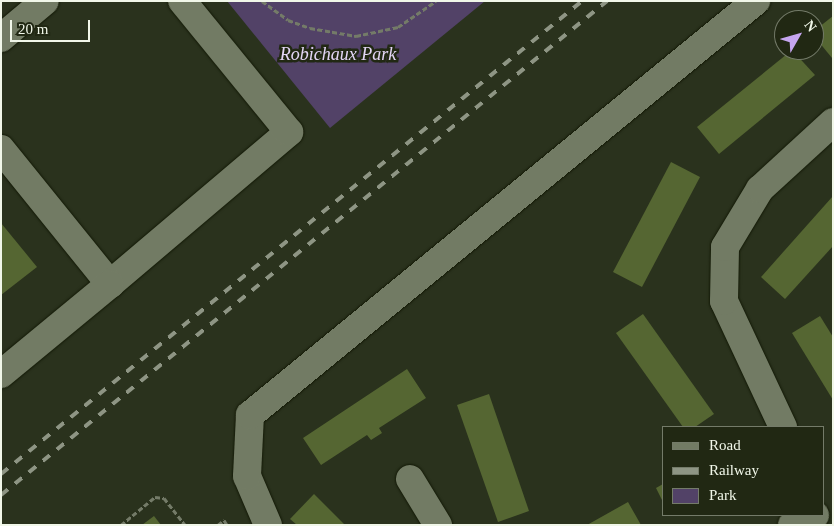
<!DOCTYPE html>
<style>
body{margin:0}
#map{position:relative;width:834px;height:526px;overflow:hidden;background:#2a321d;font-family:"Times New Roman",serif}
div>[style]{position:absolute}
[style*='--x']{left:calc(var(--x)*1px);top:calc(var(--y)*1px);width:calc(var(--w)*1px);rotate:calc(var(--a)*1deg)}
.green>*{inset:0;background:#524267}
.building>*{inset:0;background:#556632}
.path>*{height:3px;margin-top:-1.5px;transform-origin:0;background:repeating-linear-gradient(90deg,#747b68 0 5px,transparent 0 7.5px)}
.roads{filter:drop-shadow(0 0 1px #131906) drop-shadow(0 0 1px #131906)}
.minor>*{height:28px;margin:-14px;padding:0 14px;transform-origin:14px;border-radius:14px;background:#727b64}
.rail>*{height:4px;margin-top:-2px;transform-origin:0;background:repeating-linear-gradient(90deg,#8e9584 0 9px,transparent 0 18px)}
span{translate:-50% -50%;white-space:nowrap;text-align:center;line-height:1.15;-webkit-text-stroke:5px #212813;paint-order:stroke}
.park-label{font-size:18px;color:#e3d6f5;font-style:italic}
.frame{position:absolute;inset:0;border:2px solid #f1f7e9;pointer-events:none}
.legend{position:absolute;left:662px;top:426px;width:162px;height:90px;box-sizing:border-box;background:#212813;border:1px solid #747b69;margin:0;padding:6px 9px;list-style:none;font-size:15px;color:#f1f7e9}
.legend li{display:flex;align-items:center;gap:10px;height:25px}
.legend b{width:25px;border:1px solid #747b69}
.north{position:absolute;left:774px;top:10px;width:50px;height:50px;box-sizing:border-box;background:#212813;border:1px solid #747b69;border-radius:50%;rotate:52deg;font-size:14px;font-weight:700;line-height:20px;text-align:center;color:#f1f7e9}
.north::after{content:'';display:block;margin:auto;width:18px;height:22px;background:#c6a6f0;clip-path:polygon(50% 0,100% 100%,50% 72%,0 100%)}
.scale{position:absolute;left:10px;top:20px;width:80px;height:22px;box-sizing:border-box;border:2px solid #f1f7e9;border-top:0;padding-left:6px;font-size:15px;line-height:18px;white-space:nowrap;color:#f1f7e9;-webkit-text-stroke:4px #212813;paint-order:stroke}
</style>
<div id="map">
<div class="green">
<div style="clip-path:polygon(227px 1px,485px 1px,330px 128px)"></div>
</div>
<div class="building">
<div style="clip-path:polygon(833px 16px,833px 57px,832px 58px,814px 36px,814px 31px)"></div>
<div style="clip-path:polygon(792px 50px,815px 75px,719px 154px,697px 127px)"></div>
<div style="clip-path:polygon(671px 162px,700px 177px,642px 287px,613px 272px)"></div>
<div style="clip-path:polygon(833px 196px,833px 246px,785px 299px,761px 277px)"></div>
<div style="clip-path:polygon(1px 223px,37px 267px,1px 295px)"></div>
<div style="clip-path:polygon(643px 314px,714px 414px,695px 427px,683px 427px,616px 333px)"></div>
<div style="clip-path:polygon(820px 316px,833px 337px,833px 400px,792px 333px)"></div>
<div style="clip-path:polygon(407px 369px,426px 398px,379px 428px,382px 433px,371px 440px,367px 435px,321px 465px,303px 438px)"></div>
<div style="clip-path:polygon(489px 394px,529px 511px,498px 522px,457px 405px)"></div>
<div style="clip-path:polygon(663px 484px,663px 502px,656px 488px)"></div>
<div style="clip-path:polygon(314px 494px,345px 525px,297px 525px,290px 519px)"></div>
<div style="clip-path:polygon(628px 502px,641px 525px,587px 525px)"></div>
<div style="clip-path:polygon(154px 516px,161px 525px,142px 525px)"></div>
</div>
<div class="path">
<div style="--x:262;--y:1;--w:32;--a:36"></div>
<div style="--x:288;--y:20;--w:23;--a:20"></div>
<div style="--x:310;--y:28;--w:47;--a:9.9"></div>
<div style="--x:356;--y:36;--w:43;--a:-12.1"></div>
<div style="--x:398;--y:27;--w:46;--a:-34.4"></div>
<div style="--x:121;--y:525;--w:44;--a:-39.5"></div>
<div style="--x:155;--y:497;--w:9;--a:6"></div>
<div style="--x:164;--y:498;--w:34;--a:52"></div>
<div style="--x:218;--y:525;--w:8;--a:-40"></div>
<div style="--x:224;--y:520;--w:6;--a:59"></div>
</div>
<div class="roads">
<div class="minor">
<div style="--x:1;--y:38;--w:57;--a:-40.1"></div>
<div style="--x:1;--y:149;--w:174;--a:51.1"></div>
<div style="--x:110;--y:284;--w:235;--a:-40.3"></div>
<div style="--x:289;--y:132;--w:169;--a:-129.2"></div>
<div style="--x:1;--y:374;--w:141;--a:-39.5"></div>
<div style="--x:783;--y:427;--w:139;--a:-115.1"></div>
<div style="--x:724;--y:301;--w:54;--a:-88.9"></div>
<div style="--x:725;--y:247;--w:68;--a:-58.9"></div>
<div style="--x:760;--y:189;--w:99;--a:-42.5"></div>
<div style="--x:410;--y:479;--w:54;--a:58.7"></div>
<div style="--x:268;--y:525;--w:53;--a:-113.2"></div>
<div style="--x:247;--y:476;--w:61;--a:-87.2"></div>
<div style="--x:250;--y:415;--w:654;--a:-39.29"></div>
<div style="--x:792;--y:525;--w:25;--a:-23"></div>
</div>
</div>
<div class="rail">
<div style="--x:1;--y:474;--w:749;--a:-39.15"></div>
<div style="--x:1;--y:495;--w:782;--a:-39.19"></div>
</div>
<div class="park-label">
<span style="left:338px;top:54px">Robichaux Park</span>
</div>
<div class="frame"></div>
<ul class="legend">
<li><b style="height:6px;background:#727b64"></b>Road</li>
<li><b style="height:6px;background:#8e9584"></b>Railway</li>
<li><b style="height:14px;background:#524267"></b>Park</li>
</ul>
<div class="north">N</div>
<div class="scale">20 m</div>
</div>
